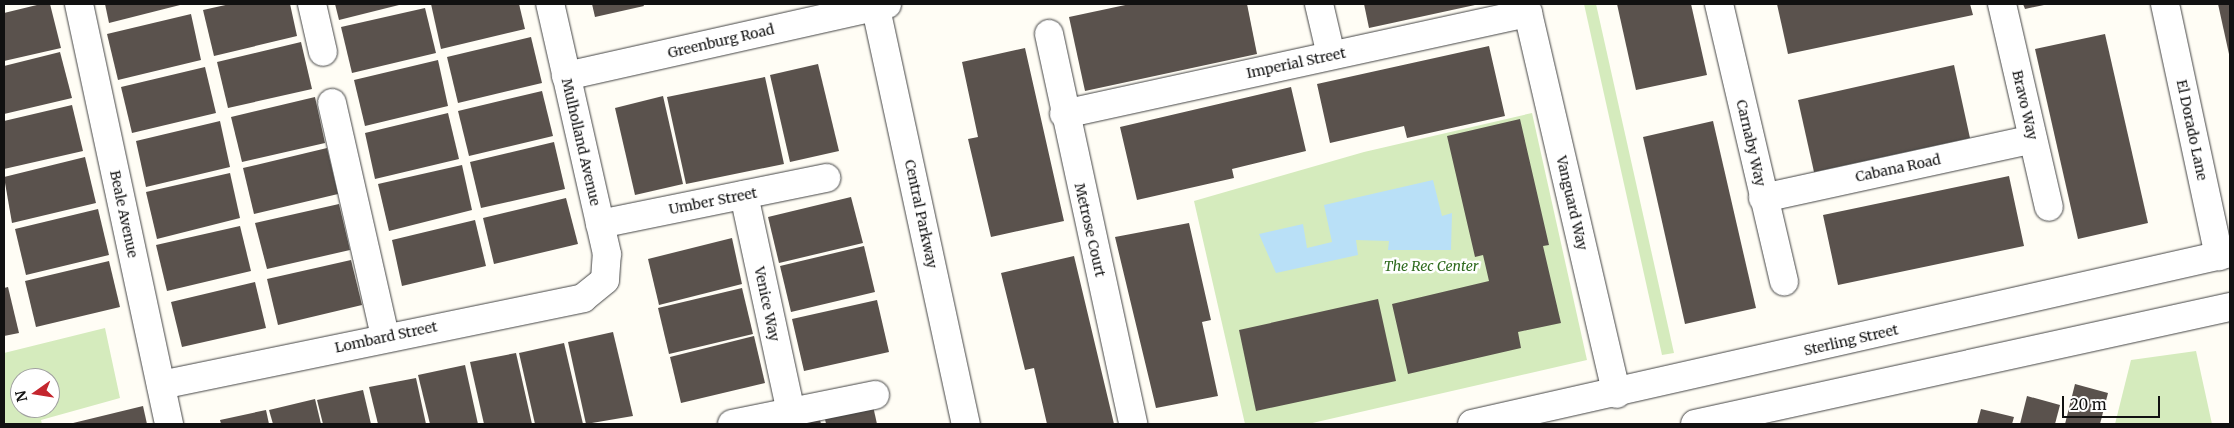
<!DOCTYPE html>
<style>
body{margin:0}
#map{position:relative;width:2234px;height:428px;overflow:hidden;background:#fffdf5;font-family:Merriweather,serif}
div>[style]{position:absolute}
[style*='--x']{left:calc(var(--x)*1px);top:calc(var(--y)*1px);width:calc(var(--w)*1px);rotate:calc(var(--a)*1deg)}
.green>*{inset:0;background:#d5ebbd}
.water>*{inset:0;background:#b9e0f7}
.building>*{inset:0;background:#5a524d}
.roads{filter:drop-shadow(0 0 1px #444) drop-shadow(0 0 1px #444)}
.street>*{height:28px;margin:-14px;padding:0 14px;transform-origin:14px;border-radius:14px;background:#fff}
span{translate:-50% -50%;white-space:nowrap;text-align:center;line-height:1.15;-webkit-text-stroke:5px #fff;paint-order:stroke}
.street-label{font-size:14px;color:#111}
.park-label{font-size:14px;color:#2f6b1f;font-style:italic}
.frame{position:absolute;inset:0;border:5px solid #111;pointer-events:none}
.north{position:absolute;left:10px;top:368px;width:50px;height:50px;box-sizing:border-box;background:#fff;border:1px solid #a0a0a0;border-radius:50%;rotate:257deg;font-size:14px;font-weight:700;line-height:20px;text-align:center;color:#111}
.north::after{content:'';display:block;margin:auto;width:18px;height:22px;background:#c4262e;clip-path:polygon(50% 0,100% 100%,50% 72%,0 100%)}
.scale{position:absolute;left:2062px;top:396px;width:98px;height:22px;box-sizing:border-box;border:2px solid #111;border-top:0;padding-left:6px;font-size:15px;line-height:18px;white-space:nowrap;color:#111;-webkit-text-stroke:4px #fff;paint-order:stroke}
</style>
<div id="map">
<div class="green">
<div style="clip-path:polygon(1584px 4px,1596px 4px,1674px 353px,1662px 355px)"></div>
<div style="clip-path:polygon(1532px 113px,1587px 360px,1308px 424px,1245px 424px,1194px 201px,1364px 152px)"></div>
<div style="clip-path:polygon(evenodd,105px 328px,120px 398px,41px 420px,42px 424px,4px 424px,4px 353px,105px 328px,20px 378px,50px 378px,50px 408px,20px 408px,20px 378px)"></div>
<div style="clip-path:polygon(2196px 351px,2212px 424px,2115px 424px,2131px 360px)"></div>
</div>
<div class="water">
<div style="clip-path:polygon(1433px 180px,1442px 216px,1452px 213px,1451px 250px,1388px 250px,1389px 241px,1356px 240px,1358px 255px,1276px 273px,1259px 234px,1303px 224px,1307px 248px,1332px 242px,1324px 205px)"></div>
</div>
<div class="building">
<div style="clip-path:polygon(41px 4px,50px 4px,61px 48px,4px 61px,4px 13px)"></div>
<div style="clip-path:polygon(105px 4px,184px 4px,109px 23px)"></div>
<div style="clip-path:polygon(230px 4px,290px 4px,297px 36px,214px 56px,203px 10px)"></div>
<div style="clip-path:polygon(335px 4px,403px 4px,339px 20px)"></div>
<div style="clip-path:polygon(431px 4px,519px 4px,525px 29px,441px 49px)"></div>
<div style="clip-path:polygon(592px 4px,643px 4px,644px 6px,595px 17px)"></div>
<div style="clip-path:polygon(1130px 4px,1247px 4px,1257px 54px,1085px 91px,1069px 17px)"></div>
<div style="clip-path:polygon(1364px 4px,1475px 4px,1475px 5px,1369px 28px)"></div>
<div style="clip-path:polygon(1617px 4px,1691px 4px,1707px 75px,1636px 90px)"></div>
<div style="clip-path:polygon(1777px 4px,1970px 4px,1973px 15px,1788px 54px)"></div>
<div style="clip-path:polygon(2023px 4px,2044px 4px,2044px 5px,2025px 9px)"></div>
<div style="clip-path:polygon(2218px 4px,2230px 4px,2230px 54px,2229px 54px)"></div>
<div style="clip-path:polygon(425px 8px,436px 53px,352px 73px,341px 27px)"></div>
<div style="clip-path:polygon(191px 14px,201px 60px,118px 80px,107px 34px)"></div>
<div style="clip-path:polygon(2105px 34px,2148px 223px,2078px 239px,2035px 49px)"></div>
<div style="clip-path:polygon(531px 37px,542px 83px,458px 103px,447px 57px)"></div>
<div style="clip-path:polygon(301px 42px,312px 89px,228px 108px,217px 62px)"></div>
<div style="clip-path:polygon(1489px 46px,1505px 116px,1407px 138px,1404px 126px,1330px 143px,1317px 84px)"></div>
<div style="clip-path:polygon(1025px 48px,1064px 221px,991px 237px,968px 139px,978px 137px,962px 62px)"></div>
<div style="clip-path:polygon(60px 52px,72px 98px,4px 114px,4px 66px)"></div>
<div style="clip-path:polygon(438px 60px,448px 106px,365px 126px,354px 80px)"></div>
<div style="clip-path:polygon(818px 64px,839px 151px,790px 162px,770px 75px)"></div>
<div style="clip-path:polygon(1954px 65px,1970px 138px,1814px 172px,1798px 100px)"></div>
<div style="clip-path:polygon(205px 67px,216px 113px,132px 133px,121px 87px)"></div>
<div style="clip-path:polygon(765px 77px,784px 164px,686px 184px,667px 97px)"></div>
<div style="clip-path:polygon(1291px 87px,1306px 151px,1232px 169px,1234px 178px,1137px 200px,1120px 127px)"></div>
<div style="clip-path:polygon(542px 91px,553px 136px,469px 156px,458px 111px)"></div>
<div style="clip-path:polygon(663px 96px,683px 184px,635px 195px,615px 108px)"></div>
<div style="clip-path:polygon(315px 97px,325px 143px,242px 162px,231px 117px)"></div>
<div style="clip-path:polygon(72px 105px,83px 151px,4px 169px,4px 121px)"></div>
<div style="clip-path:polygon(448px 113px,459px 159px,375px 179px,365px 133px)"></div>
<div style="clip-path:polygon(1520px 119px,1549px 245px,1543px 246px,1561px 323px,1518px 332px,1521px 348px,1408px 374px,1392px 304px,1489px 281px,1483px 255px,1475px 257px,1447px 136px)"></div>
<div style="clip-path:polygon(220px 121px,230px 167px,146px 187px,136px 141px)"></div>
<div style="clip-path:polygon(1713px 121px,1756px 308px,1685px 324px,1643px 137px)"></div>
<div style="clip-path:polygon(554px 142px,565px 189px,481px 208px,470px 162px)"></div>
<div style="clip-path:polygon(327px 148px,338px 194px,254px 214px,243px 168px)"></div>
<div style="clip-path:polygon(85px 157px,96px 203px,12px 223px,4px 177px)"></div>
<div style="clip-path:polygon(462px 165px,472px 210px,389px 231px,378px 184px)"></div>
<div style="clip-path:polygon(230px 173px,240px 218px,157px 239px,146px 192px)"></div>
<div style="clip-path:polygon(2009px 176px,2024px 246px,1838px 285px,1823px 215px)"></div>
<div style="clip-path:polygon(851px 197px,863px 243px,779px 263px,768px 217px)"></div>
<div style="clip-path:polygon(566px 198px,578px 244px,494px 264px,483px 218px)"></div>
<div style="clip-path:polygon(339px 204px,350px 250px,267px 269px,255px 223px)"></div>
<div style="clip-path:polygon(98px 209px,109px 255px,26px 275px,15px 229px)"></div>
<div style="clip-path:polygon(475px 220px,486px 266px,402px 286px,392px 240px)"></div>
<div style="clip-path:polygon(1189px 223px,1211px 320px,1202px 322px,1218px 396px,1156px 408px,1115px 237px)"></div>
<div style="clip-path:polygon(240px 226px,251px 271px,167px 291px,156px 245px)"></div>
<div style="clip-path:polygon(732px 238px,742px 284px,659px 305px,648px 259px)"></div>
<div style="clip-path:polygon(864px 246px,875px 292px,791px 312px,780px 266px)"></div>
<div style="clip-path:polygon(1074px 256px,1114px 424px,1047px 424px,1034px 368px,1025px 370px,1001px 273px)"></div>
<div style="clip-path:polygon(351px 260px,362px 305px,278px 325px,267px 279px)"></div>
<div style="clip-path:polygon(109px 261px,120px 307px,36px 327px,25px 281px)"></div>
<div style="clip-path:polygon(255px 282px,266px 328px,182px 347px,171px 302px)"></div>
<div style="clip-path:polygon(8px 287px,19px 333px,4px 336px,4px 288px)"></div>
<div style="clip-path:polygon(742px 288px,753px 334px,669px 354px,658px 308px)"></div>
<div style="clip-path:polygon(1378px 299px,1396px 381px,1256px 411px,1239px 330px)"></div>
<div style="clip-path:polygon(877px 300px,889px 352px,804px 371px,792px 319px)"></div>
<div style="clip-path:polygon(613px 332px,633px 416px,586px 424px,568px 342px)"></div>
<div style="clip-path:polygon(754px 336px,765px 383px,681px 403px,670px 357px)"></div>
<div style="clip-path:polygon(564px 343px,583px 424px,535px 424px,519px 353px)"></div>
<div style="clip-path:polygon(516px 353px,532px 424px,484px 424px,470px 362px)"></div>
<div style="clip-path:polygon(465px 365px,478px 424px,430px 424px,418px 375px)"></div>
<div style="clip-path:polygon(416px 378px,426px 424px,378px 424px,369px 387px)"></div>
<div style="clip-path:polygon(2075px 384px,2108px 393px,2100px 424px,2065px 424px)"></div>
<div style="clip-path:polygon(363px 390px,371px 424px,323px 424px,317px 400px)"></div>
<div style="clip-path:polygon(2027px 396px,2060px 405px,2055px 424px,2020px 424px)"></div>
<div style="clip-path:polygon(315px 399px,321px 424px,273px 424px,269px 410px)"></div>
<div style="clip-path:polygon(143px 406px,147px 424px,69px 424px)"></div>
<div style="clip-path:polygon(873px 406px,877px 424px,826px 424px,825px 419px)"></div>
<div style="clip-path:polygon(1981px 409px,2014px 417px,2012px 424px,1977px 424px)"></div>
<div style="clip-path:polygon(266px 410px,269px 424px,221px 424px,220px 420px)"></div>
<div style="clip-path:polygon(820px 420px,821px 424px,803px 424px,803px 423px)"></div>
</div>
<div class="roads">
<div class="street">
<div style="--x:79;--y:4;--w:430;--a:77.9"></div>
<div style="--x:312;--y:4;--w:49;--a:77.1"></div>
<div style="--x:875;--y:4;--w:430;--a:77.8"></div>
<div style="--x:1319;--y:4;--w:52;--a:76.8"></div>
<div style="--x:1719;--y:4;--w:285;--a:76.8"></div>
<div style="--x:2002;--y:4;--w:208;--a:77"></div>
<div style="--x:2165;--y:4;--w:258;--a:77.9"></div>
<div style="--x:1049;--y:34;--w:399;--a:77.8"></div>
<div style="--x:566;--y:76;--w:329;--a:-12.6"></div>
<div style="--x:332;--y:103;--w:240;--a:77.2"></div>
<div style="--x:1064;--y:114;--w:475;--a:-12.3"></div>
<div style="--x:1528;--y:13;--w:391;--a:76.9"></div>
<div style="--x:744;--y:195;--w:222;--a:77.8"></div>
<div style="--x:1763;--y:198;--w:276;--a:-12.3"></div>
<div style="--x:600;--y:224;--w:231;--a:-11.5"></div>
<div style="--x:161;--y:385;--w:431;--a:-11.6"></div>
<div style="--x:583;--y:298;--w:28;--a:-39"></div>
<div style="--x:605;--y:280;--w:26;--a:-86"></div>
<div style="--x:607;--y:254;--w:256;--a:-102.8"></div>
<div style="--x:732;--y:424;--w:146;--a:-11.5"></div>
<div style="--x:1472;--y:424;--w:777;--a:-12.71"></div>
<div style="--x:1695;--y:424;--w:548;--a:-12.34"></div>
</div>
</div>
<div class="street-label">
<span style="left:721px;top:41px;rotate:-13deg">Greenburg Road</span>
<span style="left:1296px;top:63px;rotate:-12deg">Imperial Street</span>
<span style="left:2025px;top:105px;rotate:77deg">Bravo Way</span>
<span style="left:2192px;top:130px;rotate:78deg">El Dorado Lane</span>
<span style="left:581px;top:142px;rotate:77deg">Mulholland Avenue</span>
<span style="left:1751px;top:143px;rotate:77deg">Carnaby Way</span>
<span style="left:1898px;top:168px;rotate:-12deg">Cabana Road</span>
<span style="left:713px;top:201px;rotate:-11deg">Umber Street</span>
<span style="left:1572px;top:203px;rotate:77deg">Vanguard Way</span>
<span style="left:124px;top:214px;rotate:78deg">Beale Avenue</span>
<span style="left:921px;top:214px;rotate:78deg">Central Parkway</span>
<span style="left:1090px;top:230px;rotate:77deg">Metrose Court</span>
<span style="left:767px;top:304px;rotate:78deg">Venice Way</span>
<span style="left:386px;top:337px;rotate:-12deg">Lombard Street</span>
<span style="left:1851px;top:340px;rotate:-13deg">Sterling Street</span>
</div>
<div class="park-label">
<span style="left:1431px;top:266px">The Rec Center</span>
</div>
<div class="frame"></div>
<div class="north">N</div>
<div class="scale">20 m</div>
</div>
